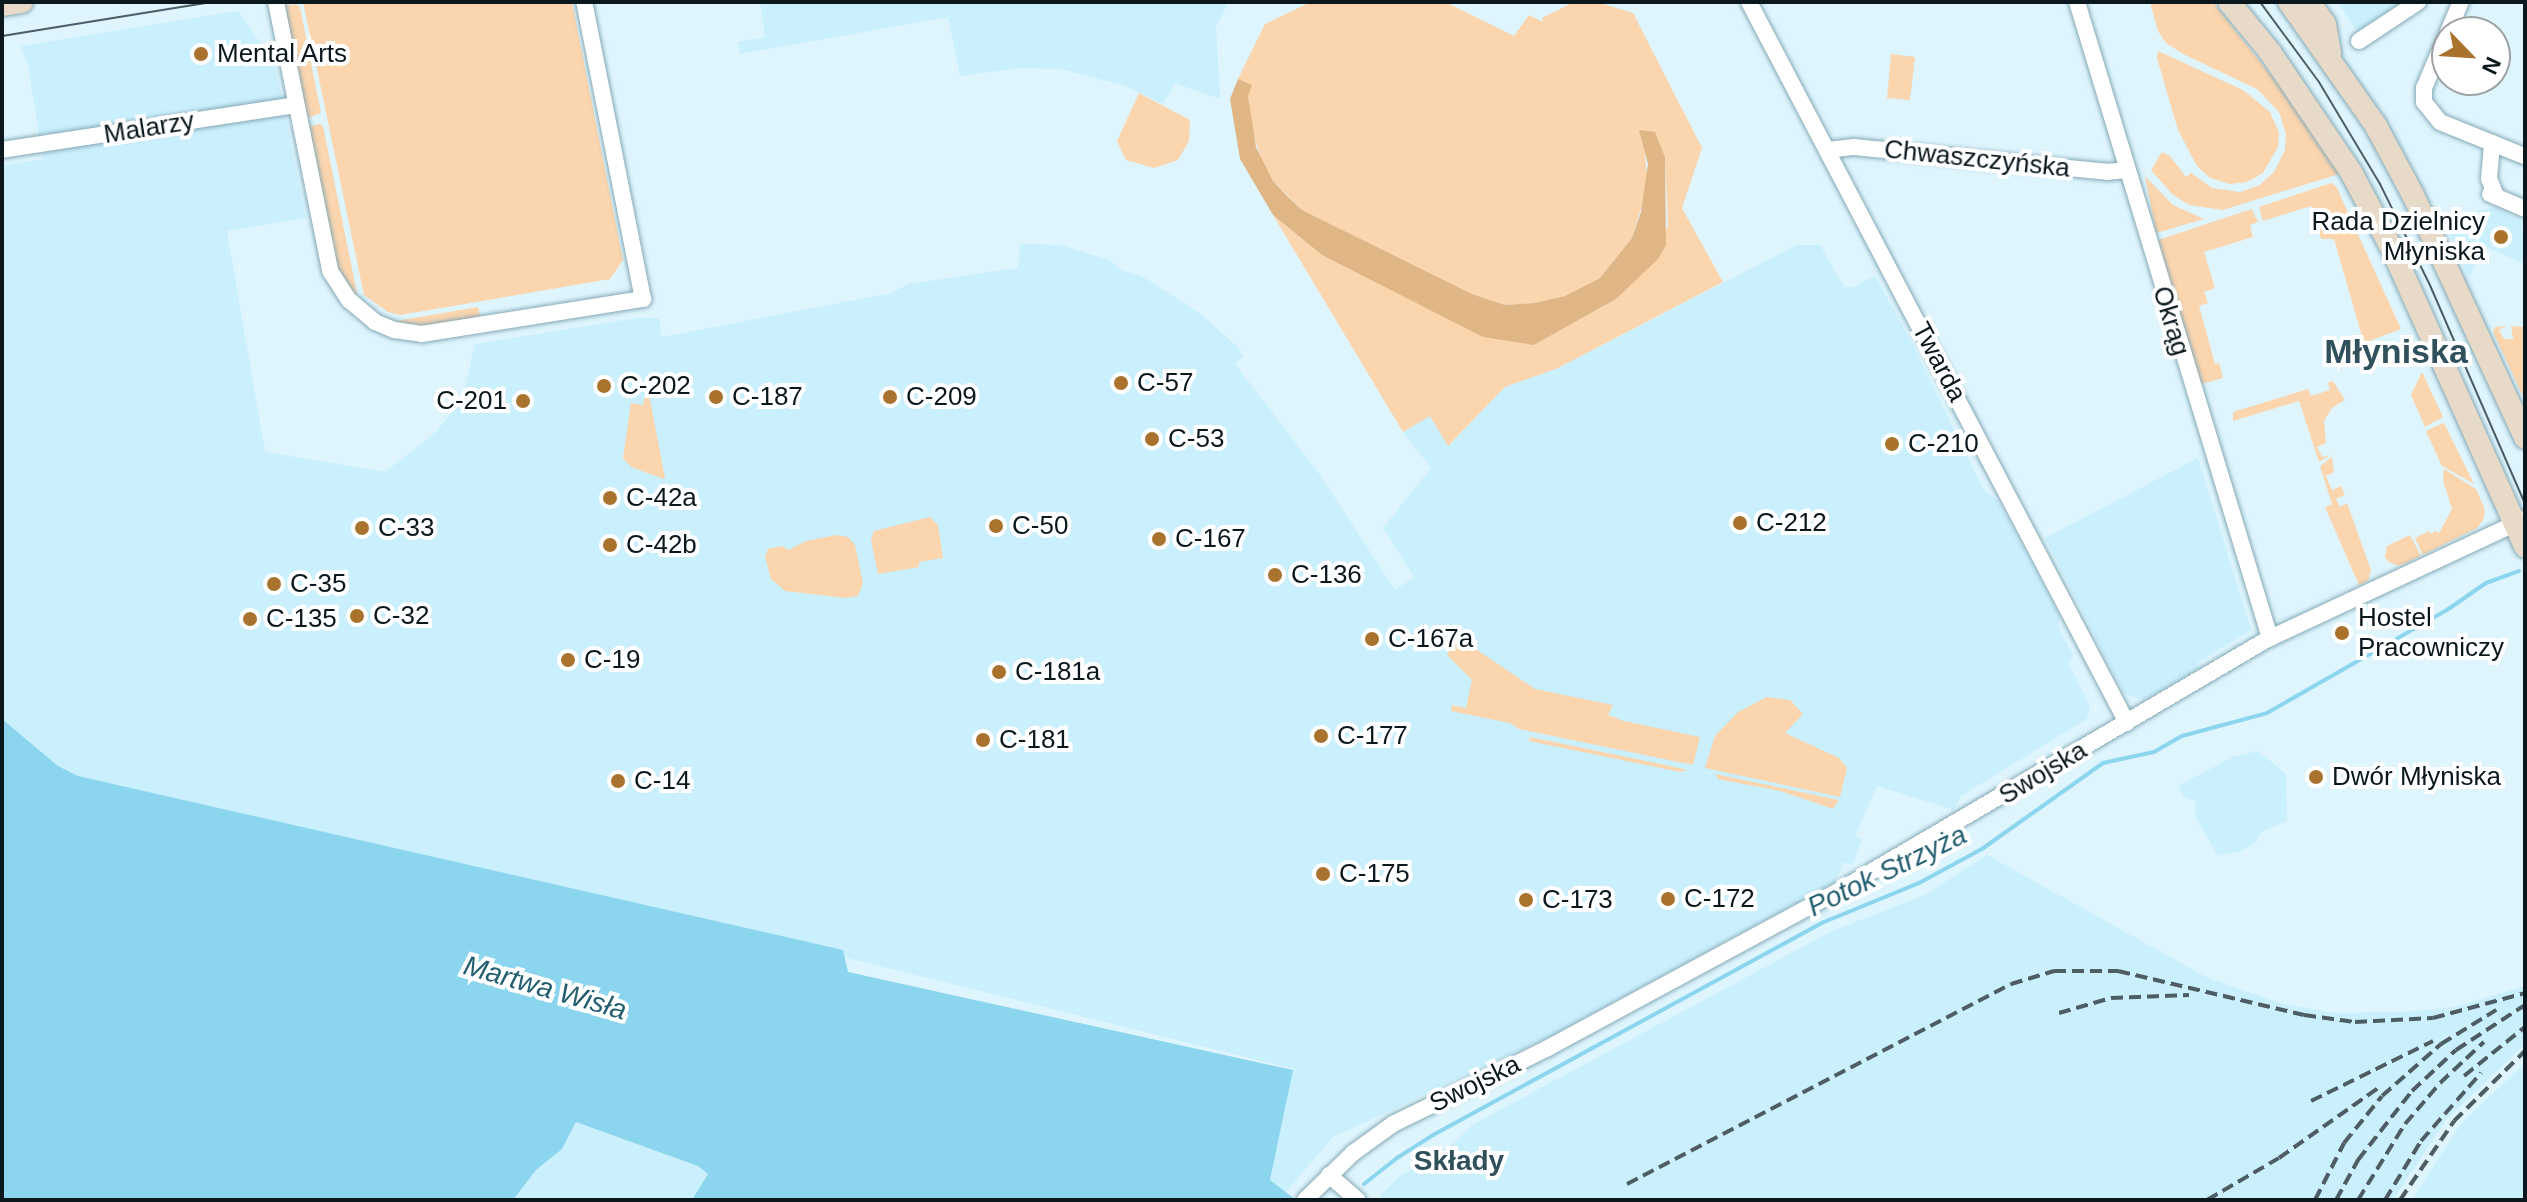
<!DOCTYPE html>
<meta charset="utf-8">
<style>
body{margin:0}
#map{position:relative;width:2527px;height:1202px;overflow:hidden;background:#def5fd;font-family:Arial,sans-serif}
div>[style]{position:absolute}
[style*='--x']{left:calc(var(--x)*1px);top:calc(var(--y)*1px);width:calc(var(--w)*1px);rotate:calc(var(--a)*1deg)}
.built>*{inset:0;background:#caeffd}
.green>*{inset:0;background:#fad5ae}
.forest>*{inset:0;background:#e1b686}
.water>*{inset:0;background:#8cd5ef}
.stream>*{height:4px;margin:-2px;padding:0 2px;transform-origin:2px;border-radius:2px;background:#8cd5ef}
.roads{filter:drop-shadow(0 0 2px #85a9b5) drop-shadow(0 0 2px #85a9b5)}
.minor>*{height:16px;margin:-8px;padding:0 8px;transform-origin:8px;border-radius:8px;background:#fff}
.secondary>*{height:22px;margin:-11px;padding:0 11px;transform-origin:11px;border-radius:11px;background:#e8dac8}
.tram>*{height:2px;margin:-1px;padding:0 1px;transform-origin:1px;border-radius:1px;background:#4d5d63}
.rail>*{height:4px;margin-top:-2px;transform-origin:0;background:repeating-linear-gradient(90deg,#4d5d63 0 12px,transparent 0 18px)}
.dots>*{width:22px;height:22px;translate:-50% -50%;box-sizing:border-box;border:4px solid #fff;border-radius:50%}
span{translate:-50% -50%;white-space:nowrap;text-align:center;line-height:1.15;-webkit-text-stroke:8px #fff;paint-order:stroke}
.poi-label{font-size:26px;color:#0a171c}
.left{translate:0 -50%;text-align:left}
.right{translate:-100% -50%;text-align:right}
.street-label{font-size:26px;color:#0a171c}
.water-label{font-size:28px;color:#235e70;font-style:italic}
.neighbourhood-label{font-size:28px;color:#30515c;font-weight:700}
.district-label{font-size:34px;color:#30515c;font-weight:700}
.frame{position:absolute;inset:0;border:4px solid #0a171c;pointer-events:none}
.north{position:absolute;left:2431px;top:16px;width:80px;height:80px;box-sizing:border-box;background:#fff;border:2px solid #9da2a4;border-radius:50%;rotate:115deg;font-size:22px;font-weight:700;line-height:32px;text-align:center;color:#0a171c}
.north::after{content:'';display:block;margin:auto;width:28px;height:36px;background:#a9732e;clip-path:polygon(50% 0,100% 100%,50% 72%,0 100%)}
</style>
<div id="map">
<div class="built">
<div style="clip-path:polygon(760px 2px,1229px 2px,1216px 26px,1220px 99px,1175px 83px,1163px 104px,1126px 86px,1061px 69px,1019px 68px,960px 76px,948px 17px,740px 54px,737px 42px,765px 37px)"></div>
<div style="clip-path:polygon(2338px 2px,2408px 2px,2359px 35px)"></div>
<div style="clip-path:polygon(238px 11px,275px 64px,306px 218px,227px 231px,265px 452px,385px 472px,435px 433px,462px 400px,475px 344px,637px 318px,659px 318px,662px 337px,892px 293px,908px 284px,1018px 268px,1020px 244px,1061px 245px,1109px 260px,1122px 270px,1143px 277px,1198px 312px,1238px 347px,1243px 356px,1235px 364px,1320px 475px,1395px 590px,1414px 577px,1383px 528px,1431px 468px,1403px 432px,1430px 415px,1449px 446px,1505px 387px,1558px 368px,1797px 245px,1820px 245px,1844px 287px,1853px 287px,1875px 276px,1909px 337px,1984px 490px,1998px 500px,2060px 617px,2058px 626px,2073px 655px,2069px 664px,2090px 706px,2087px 719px,1961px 796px,1954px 810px,1877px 786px,1855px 836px,1862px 839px,1853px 865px,1844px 862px,1835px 882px,1550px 1036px,1333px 1137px,1286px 1192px,1270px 1181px,1293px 1069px,823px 952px,78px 776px,58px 766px,2px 719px,2px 166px,43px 159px,28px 65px,20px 46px)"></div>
<div style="clip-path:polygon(2495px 207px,2522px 221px,2525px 264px,2484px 246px,2469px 278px,2443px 219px)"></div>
<div style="clip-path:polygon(2198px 458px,2251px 630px,2197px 663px,2199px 668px,2144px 700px,2124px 694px,2045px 538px)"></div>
<div style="clip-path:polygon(2258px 751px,2286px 774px,2287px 821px,2261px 832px,2255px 843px,2241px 851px,2218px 856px,2195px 816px,2195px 801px,2185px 798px,2178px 786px,2233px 757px)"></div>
<div style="clip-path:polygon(1987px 855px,2208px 978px,2280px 1003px,2334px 1013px,2404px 1012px,2455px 1007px,2525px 986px,2525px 1044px,2446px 1120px,2393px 1200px,1382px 1200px,1380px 1195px,1398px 1178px,1455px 1142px,1472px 1125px,1832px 931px,1925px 895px)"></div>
<div style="clip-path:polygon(2525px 1063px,2525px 1200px,2412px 1200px,2460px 1125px)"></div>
<div style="clip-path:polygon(576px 1122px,698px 1166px,763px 1200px,513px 1200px,536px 1170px,562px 1149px)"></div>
</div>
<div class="green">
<div style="clip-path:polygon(303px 2px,572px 2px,623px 260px,610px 279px,400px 315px,388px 312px,364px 295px)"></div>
<div style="clip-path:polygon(1311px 2px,1445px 2px,1514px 36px,1529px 15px,1543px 22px,1542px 18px,1574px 2px,1597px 2px,1633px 13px,1702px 148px,1682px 208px,1723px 282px,1558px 368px,1505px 387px,1448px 446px,1430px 416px,1403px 432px,1273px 215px,1322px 255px,1534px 345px,1616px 299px,1668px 226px,1665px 157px,1655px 132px,1644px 142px,1648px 186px,1632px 238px,1600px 278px,1565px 296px,1535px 303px,1505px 305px,1472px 294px,1302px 210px,1273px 181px,1263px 163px,1250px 125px,1248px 96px,1238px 79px,1265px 24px)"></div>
<div style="clip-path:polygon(2150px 2px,2213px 2px,2286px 94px,2339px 174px,2223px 210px,2189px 205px,2172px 194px,2151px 170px,2162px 152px,2170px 156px,2186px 177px,2191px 173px,2212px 188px,2240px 192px,2260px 185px,2274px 172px,2285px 150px,2286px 134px,2279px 112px,2257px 89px,2185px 55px,2166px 43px,2158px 31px)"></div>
<div style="clip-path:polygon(296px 4px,300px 7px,321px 113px,305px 119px,283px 6px)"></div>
<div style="clip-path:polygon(2158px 51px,2243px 90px,2270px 112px,2279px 132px,2278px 147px,2263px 173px,2247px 182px,2230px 184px,2210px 178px,2197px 166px,2178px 130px,2157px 58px)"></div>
<div style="clip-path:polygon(1891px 54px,1915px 57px,1910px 100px,1887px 98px)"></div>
<div style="clip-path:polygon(1139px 93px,1190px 120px,1189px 141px,1178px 160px,1154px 168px,1126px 160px,1117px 141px)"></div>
<div style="clip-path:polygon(320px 124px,323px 126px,358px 298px,338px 268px,325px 219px,307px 127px)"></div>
<div style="clip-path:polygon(2145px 176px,2173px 205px,2204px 219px,2156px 233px)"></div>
<div style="clip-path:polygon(2331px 183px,2336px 186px,2401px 329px,2364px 343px,2334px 239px,2321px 239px,2311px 206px,2263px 221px,2259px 207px)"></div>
<div style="clip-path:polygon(2252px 209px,2258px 222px,2250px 225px,2253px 237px,2204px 252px,2215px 288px,2204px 292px,2208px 303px,2199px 306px,2215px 364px,2219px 363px,2223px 378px,2198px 385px,2156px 247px,2160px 246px,2158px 240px)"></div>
<div style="clip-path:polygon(478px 307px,481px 319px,418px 326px,396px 321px)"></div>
<div style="clip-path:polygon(2506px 326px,2499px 330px,2504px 339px,2513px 339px,2511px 326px,2525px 327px,2525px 401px,2493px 332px,2495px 327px)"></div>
<div style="clip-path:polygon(2422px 372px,2443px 417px,2425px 427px,2411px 395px)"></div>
<div style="clip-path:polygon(2333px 381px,2345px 400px,2332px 408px,2324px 421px,2326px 443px,2317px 447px,2322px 457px,2331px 455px,2319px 462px,2299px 401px,2233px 421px,2233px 412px,2308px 389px,2311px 396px,2330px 390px,2328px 383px)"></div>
<div style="clip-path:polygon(647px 384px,665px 478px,664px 479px,631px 467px,623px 458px,631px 403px,643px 405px)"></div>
<div style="clip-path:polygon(2443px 423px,2445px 425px,2474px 484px,2442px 466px,2426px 431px)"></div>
<div style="clip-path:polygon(2332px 457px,2334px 472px,2326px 476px,2332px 490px,2341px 486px,2345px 495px,2336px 499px,2340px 507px,2347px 503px,2371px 570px,2368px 581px,2359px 585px,2325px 507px,2332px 504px,2320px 466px)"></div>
<div style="clip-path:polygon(2444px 469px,2476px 489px,2485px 510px,2483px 520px,2477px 528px,2423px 555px,2415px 538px,2429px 531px,2432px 535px,2434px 531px,2439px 533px,2452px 509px,2443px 480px)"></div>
<div style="clip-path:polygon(930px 517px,938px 525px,943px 558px,919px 562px,919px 567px,878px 574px,871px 540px,874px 531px)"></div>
<div style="clip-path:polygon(837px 535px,848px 537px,855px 545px,863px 583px,858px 596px,846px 598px,785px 591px,771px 579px,765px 557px,768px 549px,782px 546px,789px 550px,806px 541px)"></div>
<div style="clip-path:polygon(2410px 535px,2421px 556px,2399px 566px,2389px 562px,2385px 557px,2387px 546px)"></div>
<div style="clip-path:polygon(1458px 637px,1535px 689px,1613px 705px,1608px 715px,1624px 721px,1700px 737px,1693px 765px,1519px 729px,1510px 723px,1451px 711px,1452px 705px,1466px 708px,1472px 680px,1447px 655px)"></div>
<div style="clip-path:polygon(1767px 697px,1790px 700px,1803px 714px,1785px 733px,1839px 758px,1847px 768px,1840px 797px,1705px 768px,1715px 736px,1738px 712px)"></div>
<div style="clip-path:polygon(1530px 737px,1670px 766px,1687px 770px,1680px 772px,1529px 741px)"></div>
<div style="clip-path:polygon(1715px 774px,1782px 788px,1839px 800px,1833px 809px,1780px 791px,1718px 779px)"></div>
</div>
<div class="forest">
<div style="clip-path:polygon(1238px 79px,1252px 85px,1248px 96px,1256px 147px,1273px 181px,1287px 196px,1302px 210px,1472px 294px,1505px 305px,1535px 303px,1565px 296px,1600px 278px,1632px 238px,1641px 212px,1648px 164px,1639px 130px,1655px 132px,1665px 157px,1666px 245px,1658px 259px,1616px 299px,1534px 345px,1483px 337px,1322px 255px,1273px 215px,1240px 159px,1230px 99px)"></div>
</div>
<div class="water">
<div style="clip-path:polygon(2px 719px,58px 766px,78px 776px,843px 950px,848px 972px,1293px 1070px,1270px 1180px,1296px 1200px,692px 1200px,708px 1174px,698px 1166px,576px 1122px,562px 1149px,536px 1170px,513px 1200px,2px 1200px)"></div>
</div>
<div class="stream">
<div style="--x:1364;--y:1184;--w:42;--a:-38.2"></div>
<div style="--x:1397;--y:1158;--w:43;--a:-32.6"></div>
<div style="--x:1433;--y:1135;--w:445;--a:-28.6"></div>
<div style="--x:1824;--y:922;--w:103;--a:-22.3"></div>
<div style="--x:1919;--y:883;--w:72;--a:-28.4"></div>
<div style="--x:1982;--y:849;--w:148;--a:-35.4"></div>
<div style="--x:2103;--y:763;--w:52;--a:-12.2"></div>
<div style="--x:2154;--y:752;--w:32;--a:-30"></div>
<div style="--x:2182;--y:736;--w:88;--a:-15.1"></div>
<div style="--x:2267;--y:713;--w:207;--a:-29.8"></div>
<div style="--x:2447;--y:610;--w:47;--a:-34.7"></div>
<div style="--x:2486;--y:583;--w:35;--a:-20"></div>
</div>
<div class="roads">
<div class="minor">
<div style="--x:276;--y:2;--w:274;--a:78.6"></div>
<div style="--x:330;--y:271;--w:35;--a:57"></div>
<div style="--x:349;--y:300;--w:34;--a:40"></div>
<div style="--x:375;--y:322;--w:21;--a:23"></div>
<div style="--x:394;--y:330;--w:28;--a:8"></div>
<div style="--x:422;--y:334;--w:224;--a:-9"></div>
<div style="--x:643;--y:299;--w:303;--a:-101.2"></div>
<div style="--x:1749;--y:2;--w:814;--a:62.33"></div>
<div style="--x:2077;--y:2;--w:665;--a:73.12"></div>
<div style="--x:2448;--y:32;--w:33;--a:-67"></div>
<div style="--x:2447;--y:34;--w:59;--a:113.1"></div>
<div style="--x:2424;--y:88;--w:14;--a:90"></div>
<div style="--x:2424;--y:102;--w:26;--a:51"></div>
<div style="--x:2440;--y:122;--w:56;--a:22"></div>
<div style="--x:2359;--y:41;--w:71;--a:-33.5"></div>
<div style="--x:2;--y:150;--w:297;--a:-8.7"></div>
<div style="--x:1828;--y:150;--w:26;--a:-7"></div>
<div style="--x:1854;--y:147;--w:254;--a:5.6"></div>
<div style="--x:2107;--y:172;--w:18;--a:-6"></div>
<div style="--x:2490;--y:194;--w:38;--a:23"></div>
<div style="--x:2496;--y:196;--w:18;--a:-112"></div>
<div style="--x:2489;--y:179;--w:36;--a:-85"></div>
<div style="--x:2492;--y:143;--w:35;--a:22"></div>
<div style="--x:1329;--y:1175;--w:38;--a:41"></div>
<div style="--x:1305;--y:1200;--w:67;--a:-44.4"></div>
<div style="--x:1353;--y:1153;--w:49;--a:-35.9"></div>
<div style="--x:1393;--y:1124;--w:173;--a:-26.1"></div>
<div style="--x:1548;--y:1048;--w:332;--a:-28.4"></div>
<div style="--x:1840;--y:890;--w:498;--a:-30.4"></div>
<div style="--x:2270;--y:638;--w:281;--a:-25"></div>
</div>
<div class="secondary">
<div style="--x:2229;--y:2;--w:65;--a:50.6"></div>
<div style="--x:2270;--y:52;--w:145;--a:56"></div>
<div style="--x:2351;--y:172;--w:87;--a:62"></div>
<div style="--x:2392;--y:249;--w:326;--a:65.9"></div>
<div style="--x:2289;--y:2;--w:151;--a:54.9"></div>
<div style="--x:2376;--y:126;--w:78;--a:61.8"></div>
<div style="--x:2413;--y:195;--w:267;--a:65.2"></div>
<div style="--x:2309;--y:2;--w:27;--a:54"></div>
<div style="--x:2325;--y:24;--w:29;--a:80"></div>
<div style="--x:2;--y:5;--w:20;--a:-9"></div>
</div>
</div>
<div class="tram">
<div style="--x:2260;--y:2;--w:99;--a:53.6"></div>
<div style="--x:2319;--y:82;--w:119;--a:59.1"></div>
<div style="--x:2380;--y:184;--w:110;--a:63.7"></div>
<div style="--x:2429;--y:283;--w:241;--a:66.5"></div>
<div style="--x:2;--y:36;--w:214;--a:-9.2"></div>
</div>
<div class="rail">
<div style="--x:2059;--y:1013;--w:54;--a:-16.1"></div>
<div style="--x:2111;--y:998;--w:78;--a:-2.2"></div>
<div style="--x:2464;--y:1076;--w:78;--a:-38.8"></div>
<div style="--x:2311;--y:1101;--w:136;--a:-26.2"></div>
<div style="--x:1627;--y:1184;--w:433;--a:-27.5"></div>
<div style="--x:2011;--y:984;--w:45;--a:-16.8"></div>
<div style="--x:2054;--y:971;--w:64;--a:0"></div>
<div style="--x:2118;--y:971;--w:191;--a:13.3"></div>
<div style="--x:2304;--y:1015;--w:51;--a:7.8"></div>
<div style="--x:2355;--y:1022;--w:78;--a:-2.9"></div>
<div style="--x:2433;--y:1018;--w:95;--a:-15.2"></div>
<div style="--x:2207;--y:1200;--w:83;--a:-30.3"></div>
<div style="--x:2279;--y:1158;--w:125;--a:-35.2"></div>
<div style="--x:2315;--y:1200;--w:64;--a:-63"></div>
<div style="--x:2344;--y:1143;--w:60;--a:-51"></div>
<div style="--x:2382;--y:1096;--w:79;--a:-41.4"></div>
<div style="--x:2441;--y:1044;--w:65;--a:-31.7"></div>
<div style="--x:2336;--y:1200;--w:46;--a:-61.2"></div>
<div style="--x:2358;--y:1160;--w:88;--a:-52"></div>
<div style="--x:2412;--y:1091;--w:60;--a:-43"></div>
<div style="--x:2456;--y:1050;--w:82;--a:-33.1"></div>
<div style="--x:2358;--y:1200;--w:89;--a:-58.3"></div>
<div style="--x:2405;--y:1124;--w:54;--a:-49.5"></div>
<div style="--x:2440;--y:1083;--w:60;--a:-43"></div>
<div style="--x:2385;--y:1200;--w:69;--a:-58.6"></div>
<div style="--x:2421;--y:1141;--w:91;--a:-48.6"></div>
<div style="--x:2400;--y:1200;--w:96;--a:-55.6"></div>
<div style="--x:2454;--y:1121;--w:100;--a:-44.6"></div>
</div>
<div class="dots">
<div style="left:201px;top:54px;background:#a9732e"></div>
<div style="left:2501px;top:237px;background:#a9732e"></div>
<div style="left:1121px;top:383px;background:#a9732e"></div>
<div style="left:604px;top:386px;background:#a9732e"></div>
<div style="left:716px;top:397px;background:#a9732e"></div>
<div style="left:890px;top:397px;background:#a9732e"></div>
<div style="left:523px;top:401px;background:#a9732e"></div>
<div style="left:1152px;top:439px;background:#a9732e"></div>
<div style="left:1892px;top:444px;background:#a9732e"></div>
<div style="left:610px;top:498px;background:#a9732e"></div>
<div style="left:1740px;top:523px;background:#a9732e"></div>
<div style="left:996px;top:526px;background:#a9732e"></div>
<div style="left:362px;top:528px;background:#a9732e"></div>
<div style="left:1159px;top:539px;background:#a9732e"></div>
<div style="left:610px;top:545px;background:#a9732e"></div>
<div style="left:1275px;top:575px;background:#a9732e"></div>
<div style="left:274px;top:584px;background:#a9732e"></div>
<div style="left:357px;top:616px;background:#a9732e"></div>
<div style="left:250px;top:619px;background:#a9732e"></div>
<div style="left:2342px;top:633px;background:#a9732e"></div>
<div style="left:1372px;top:639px;background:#a9732e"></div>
<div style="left:568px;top:660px;background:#a9732e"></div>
<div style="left:999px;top:672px;background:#a9732e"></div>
<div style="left:1321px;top:736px;background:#a9732e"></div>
<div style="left:983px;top:740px;background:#a9732e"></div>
<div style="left:2316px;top:777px;background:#a9732e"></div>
<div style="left:618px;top:781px;background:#a9732e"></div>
<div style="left:1323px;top:874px;background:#a9732e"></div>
<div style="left:1668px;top:899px;background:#a9732e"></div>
<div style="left:1526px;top:900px;background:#a9732e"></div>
</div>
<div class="poi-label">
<span class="left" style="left:217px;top:54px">Mental Arts</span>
<span class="right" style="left:2485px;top:237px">Rada Dzielnicy<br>Młyniska</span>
<span class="left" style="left:1137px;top:383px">C-57</span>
<span class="left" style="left:620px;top:386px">C-202</span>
<span class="left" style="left:732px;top:397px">C-187</span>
<span class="left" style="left:906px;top:397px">C-209</span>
<span class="right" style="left:507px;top:401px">C-201</span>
<span class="left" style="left:1168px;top:439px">C-53</span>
<span class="left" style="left:1908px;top:444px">C-210</span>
<span class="left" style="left:626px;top:498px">C-42a</span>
<span class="left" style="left:1756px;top:523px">C-212</span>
<span class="left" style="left:1012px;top:526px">C-50</span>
<span class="left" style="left:378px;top:528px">C-33</span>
<span class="left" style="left:1175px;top:539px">C-167</span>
<span class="left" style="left:626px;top:545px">C-42b</span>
<span class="left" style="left:1291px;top:575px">C-136</span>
<span class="left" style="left:290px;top:584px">C-35</span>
<span class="left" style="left:373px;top:616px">C-32</span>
<span class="left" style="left:2358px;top:633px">Hostel<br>Pracowniczy</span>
<span class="left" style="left:266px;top:619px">C-135</span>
<span class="left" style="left:1388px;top:639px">C-167a</span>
<span class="left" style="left:584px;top:660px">C-19</span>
<span class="left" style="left:1015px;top:672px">C-181a</span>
<span class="left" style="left:1337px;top:736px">C-177</span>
<span class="left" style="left:999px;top:740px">C-181</span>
<span class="left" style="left:2332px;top:777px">Dwór Młyniska</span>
<span class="left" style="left:634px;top:781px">C-14</span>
<span class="left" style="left:1339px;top:874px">C-175</span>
<span class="left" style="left:1684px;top:899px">C-172</span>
<span class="left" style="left:1542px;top:900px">C-173</span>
</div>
<div class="street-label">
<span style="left:149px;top:128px;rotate:-9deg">Malarzy</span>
<span style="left:1977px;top:159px;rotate:6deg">Chwaszczyńska</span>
<span style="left:2171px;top:321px;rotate:73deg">Okrąg</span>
<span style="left:1939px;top:362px;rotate:62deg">Twarda</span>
<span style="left:2043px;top:773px;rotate:-31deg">Swojska</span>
<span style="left:1475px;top:1084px;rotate:-26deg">Swojska</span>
</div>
<div class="water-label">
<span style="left:1887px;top:871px;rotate:-26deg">Potok Strzyża</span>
<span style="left:545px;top:988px;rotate:16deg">Martwa Wisła</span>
</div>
<div class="neighbourhood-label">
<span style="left:1459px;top:1161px">Składy</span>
</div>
<div class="district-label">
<span style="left:2396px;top:352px">Młyniska</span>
</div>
<div class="frame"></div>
<div class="north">N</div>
</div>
